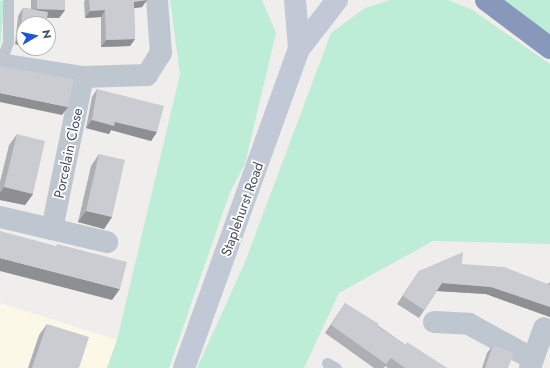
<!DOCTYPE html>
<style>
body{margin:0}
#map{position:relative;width:550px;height:368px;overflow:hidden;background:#f0eeed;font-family:Jost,sans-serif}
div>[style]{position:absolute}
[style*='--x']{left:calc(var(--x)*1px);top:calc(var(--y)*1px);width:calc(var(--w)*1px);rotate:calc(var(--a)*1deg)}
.commercial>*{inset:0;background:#fbf8e7}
.green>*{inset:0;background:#bdedd6}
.lane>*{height:11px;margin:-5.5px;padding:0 5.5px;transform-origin:5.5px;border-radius:5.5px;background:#bec6cf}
.street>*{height:22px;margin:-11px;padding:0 11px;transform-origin:11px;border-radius:11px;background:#bec6cf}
.secondary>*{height:22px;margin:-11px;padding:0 11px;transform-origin:11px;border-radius:11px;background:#c1c8d6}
.highway>*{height:22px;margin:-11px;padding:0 11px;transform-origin:11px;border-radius:11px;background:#8798bb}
.wall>*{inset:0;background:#aeafb5}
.shaded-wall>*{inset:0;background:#8d8f93}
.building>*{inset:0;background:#caccd2}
span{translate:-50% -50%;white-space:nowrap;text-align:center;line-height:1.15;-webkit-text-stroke:3.5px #fff;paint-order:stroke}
.street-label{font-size:14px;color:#464e5a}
.north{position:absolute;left:16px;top:16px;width:40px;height:40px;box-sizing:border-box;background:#fff;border:1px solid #b5b8bd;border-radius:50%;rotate:81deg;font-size:11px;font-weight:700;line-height:16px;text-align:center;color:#464e5a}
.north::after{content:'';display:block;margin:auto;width:14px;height:18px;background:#1f55d8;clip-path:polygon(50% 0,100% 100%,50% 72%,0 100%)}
</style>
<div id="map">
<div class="commercial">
<div style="clip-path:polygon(0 303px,117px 340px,107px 368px,0 368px)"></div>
</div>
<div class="green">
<div style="clip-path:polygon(0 0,4px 2px,0 49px)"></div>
<div style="clip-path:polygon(170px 0,262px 0,276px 33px,245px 164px,230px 192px,169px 368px,107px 368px,117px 340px,180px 74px)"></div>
<div style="clip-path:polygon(390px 0,448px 0,471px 9px,550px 64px,550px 244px,433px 241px,339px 293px,304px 368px,197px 368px,245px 262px,331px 33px,365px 8px)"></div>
<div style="clip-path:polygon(501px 0,550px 0,550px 35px)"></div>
</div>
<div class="lane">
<div style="--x:0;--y:64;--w:23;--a:-70"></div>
<div style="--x:8;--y:42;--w:42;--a:-90"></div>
<div style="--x:327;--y:363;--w:10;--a:29"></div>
</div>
<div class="street">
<div style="--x:0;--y:64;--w:84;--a:8.9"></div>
<div style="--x:83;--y:77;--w:64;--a:-1.8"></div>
<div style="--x:147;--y:75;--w:26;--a:-58"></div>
<div style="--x:161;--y:53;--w:53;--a:-94.3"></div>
<div style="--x:0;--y:217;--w:110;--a:13.2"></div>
<div style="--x:52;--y:229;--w:155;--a:-78.5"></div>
<div style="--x:434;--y:322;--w:35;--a:3"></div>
<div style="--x:469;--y:324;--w:73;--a:28.7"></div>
<div style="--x:530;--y:368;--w:42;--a:-70.7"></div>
</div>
<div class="secondary">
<div style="--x:295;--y:0;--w:49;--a:85.3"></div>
<div style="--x:184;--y:368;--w:339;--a:-70.2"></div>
<div style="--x:299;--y:49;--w:62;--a:-52.2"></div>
</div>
<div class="highway">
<div style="--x:486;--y:0;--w:80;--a:36.9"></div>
</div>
<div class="wall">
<div style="clip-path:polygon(31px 0,65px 0,65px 10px,59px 18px,47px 18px,24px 46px,15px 44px,18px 16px,23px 8px,31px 9px)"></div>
<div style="clip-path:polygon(85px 0,147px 0,142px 7px,134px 8px,135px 39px,130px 46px,101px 47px,101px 17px,85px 18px,84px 2px)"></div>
<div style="clip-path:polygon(97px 89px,157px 132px,151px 141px,111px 130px,109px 134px,86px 128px,92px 97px)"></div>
<div style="clip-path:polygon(17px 134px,33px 194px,25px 205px,0 200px,0 182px,9px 145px)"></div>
<div style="clip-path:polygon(99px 154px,112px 217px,104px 229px,78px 222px,91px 166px)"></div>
<div style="clip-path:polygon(462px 264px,548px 284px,550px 282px,550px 317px,486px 294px,437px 291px,419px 318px,397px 304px,419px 271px)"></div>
<div style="clip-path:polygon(345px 303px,406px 345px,447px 368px,388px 368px,385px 366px,384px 368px,374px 368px,325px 333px)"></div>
<div style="clip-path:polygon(47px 324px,79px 368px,28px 368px,39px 335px)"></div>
<div style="clip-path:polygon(493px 345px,508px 368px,482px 368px,487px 353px)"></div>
</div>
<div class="shaded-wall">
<div style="clip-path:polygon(147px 0,142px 7px,129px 9px,134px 2px)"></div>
<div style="clip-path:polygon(37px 9px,65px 10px,59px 18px,31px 17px)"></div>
<div style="clip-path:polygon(105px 10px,101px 17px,85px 18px,90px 11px)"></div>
<div style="clip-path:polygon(20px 36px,24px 37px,24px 46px,15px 44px)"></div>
<div style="clip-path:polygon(135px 39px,130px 46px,101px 47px,106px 40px)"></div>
<div style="clip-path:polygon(0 93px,68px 107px,62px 115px,0 102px)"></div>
<div style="clip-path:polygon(92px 120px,115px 122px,157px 132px,151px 141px,111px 130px,109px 134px,86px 128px)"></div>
<div style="clip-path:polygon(4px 187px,33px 194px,25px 205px,0 200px,0 193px)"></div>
<div style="clip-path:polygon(86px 211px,112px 217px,104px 229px,78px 222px)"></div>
<div style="clip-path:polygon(0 258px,120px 289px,112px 300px,0 271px)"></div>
<div style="clip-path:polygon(442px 283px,491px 287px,550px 307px,550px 317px,486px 294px,437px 291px)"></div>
</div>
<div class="building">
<div style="clip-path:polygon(37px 0,65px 0,65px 10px,37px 9px)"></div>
<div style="clip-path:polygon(89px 0,147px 0,134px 2px,135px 39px,106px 40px,105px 10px,90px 11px)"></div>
<div style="clip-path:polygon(23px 8px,48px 12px,46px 24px,24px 24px,24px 37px,20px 36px)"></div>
<div style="clip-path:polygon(0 66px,74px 79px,68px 107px,0 93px)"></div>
<div style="clip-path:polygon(97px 89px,164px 106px,157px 132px,115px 122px,114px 126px,92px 120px)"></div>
<div style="clip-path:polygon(17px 134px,45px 141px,33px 194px,4px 187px)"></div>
<div style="clip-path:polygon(99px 154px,125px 160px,112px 217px,86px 211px)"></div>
<div style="clip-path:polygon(0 231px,56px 246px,57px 244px,127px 262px,120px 289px,0 258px)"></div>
<div style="clip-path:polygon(463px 252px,462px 264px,504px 267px,550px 285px,550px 284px,550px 307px,491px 287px,442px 283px,424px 310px,403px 296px,419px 271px)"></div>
<div style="clip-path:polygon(345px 303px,379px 324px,377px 326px,406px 345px,407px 342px,447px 368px,405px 368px,391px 358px,386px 364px,331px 325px)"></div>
<div style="clip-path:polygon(47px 324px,89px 337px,79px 368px,32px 368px)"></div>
<div style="clip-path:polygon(493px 345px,514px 353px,508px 368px,485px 368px)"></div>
</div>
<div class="street-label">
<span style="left:68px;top:153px;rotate:-78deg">Porcelain Close</span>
<span style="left:242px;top:209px;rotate:-70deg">Staplehurst Road</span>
</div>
<div class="north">N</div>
</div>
